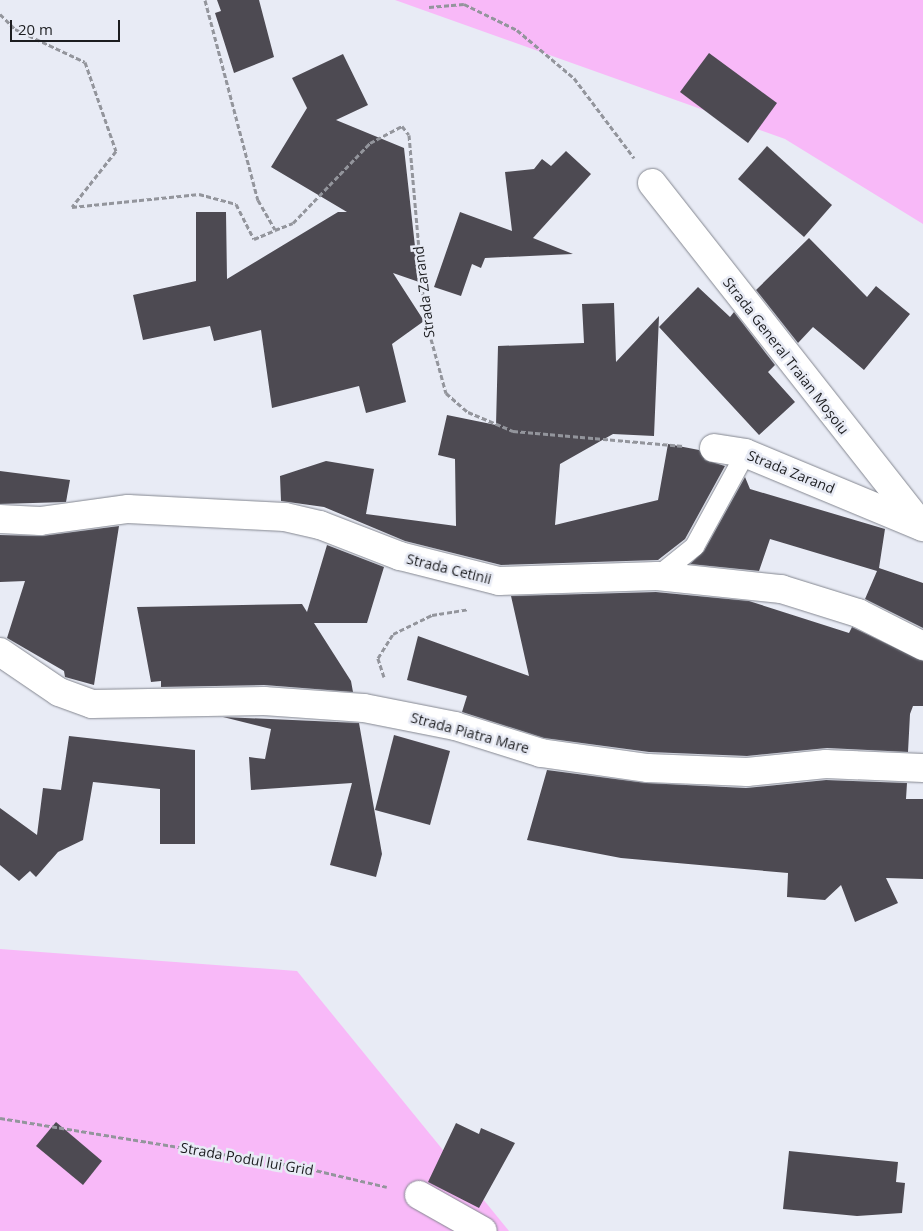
<!DOCTYPE html>
<meta charset="utf-8">
<style>
body{margin:0}
#map{position:relative;width:923px;height:1231px;overflow:hidden;background:#e8ebf5;font-family:"Open Sans",sans-serif}
div>[style]{position:absolute}
[style*='--x']{left:calc(var(--x)*1px);top:calc(var(--y)*1px);width:calc(var(--w)*1px);rotate:calc(var(--a)*1deg)}
.green>*{inset:0;background:#f8b9f8}
.building>*{inset:0;background:#4d4a52}
.path>*{height:3px;margin-top:-1.5px;transform-origin:0;background:repeating-linear-gradient(90deg,#93959c 0 5px,transparent 0 7.5px)}
.roads{filter:drop-shadow(0 0 1px #848790) drop-shadow(0 0 1px #848790)}
.service>*{height:19px;margin:-9.5px;padding:0 9.5px;transform-origin:9.5px;border-radius:9.5px;background:#fff}
.minor>*{height:28px;margin:-14px;padding:0 14px;transform-origin:14px;border-radius:14px;background:#fff}
span{translate:-50% -50%;white-space:nowrap;text-align:center;line-height:1.15;-webkit-text-stroke:5px #e8ebf5;paint-order:stroke}
.street-label{font-size:14px;color:#1c1d20}
.scale{position:absolute;left:10px;top:20px;width:110px;height:22px;box-sizing:border-box;border:2px solid #1c1d20;border-top:0;padding-left:6px;font-size:15px;line-height:18px;white-space:nowrap;color:#1c1d20;-webkit-text-stroke:4px #e8ebf5;paint-order:stroke}
</style>
<div id="map">
<div class="green">
<div style="clip-path:polygon(395px 0,923px 0,923px 224px,785px 139px)"></div>
<div style="clip-path:polygon(0 949px,297px 971px,509px 1231px,0 1231px)"></div>
</div>
<div class="building">
<div style="clip-path:polygon(217px 0,259px 0,274px 57px,234px 73px,215px 13px,221px 11px)"></div>
<div style="clip-path:polygon(709px 53px,777px 103px,748px 143px,680px 92px)"></div>
<div style="clip-path:polygon(343px 54px,368px 105px,336px 120px,404px 148px,419px 282px,393px 273px,424px 321px,392px 344px,406px 402px,366px 413px,359px 386px,272px 408px,261px 330px,214px 341px,210px 326px,143px 340px,133px 295px,196px 281px,196px 212px,226px 212px,227px 279px,338px 212px,347px 212px,271px 167px,307px 108px,292px 78px)"></div>
<div style="clip-path:polygon(767px 146px,832px 205px,804px 237px,738px 179px)"></div>
<div style="clip-path:polygon(566px 151px,591px 174px,533px 238px,573px 254px,485px 258px,481px 268px,472px 264px,461px 296px,434px 287px,460px 212px,512px 231px,505px 172px,534px 169px,542px 159px,551px 166px)"></div>
<div style="clip-path:polygon(809px 238px,867px 297px,876px 286px,910px 314px,864px 370px,813px 327px,798px 343px,756px 290px)"></div>
<div style="clip-path:polygon(698px 287px,730px 317px,734px 312px,775px 365px,768px 372px,795px 402px,759px 435px,659px 327px)"></div>
<div style="clip-path:polygon(614px 303px,616px 362px,659px 316px,654px 436px,613px 434px,560px 464px,555px 525px,658px 500px,668px 444px,699px 450px,705px 460px,725px 466px,685px 539px,658px 560px,501px 565px,405px 541px,324px 507px,281px 501px,280px 476px,326px 461px,374px 469px,366px 514px,456px 526px,455px 459px,438px 455px,447px 415px,496px 425px,498px 346px,584px 343px,582px 304px)"></div>
<div style="clip-path:polygon(0 471px,70px 480px,66px 502px,0 504px)"></div>
<div style="clip-path:polygon(745px 477px,750px 489px,885px 529px,879px 568px,923px 583px,923px 628px,865px 599px,877px 571px,770px 539px,759px 571px,690px 564px,704px 551px)"></div>
<div style="clip-path:polygon(119px 526px,94px 685px,65px 677px,64px 671px,7px 638px,25px 581px,0 582px,0 535px,42px 536px)"></div>
<div style="clip-path:polygon(327px 545px,384px 567px,367px 623px,314px 623px,351px 681px,353px 692px,264px 685px,161px 687px,161px 681px,151px 682px,137px 607px,302px 604px,307px 612px)"></div>
<div style="clip-path:polygon(656px 592px,749px 601px,849px 633px,852px 627px,923px 661px,923px 706px,913px 706px,910px 714px,908px 752px,827px 748px,747px 756px,649px 752px,544px 738px,462px 712px,467px 696px,407px 680px,418px 636px,529px 676px,511px 596px)"></div>
<div style="clip-path:polygon(223px 717px,359px 723px,382px 854px,376px 877px,330px 865px,352px 783px,251px 790px,249px 757px,265px 759px,271px 729px)"></div>
<div style="clip-path:polygon(394px 735px,450px 751px,430px 825px,375px 810px)"></div>
<div style="clip-path:polygon(69px 736px,195px 750px,195px 844px,160px 844px,160px 789px,93px 782px,83px 840px,58px 852px,36px 877px,30px 871px,19px 881px,0 865px,0 808px,37px 835px,43px 788px,61px 790px)"></div>
<div style="clip-path:polygon(547px 770px,646px 783px,746px 788px,826px 780px,907px 783px,906px 799px,923px 799px,923px 879px,886px 878px,898px 903px,855px 922px,841px 885px,825px 900px,787px 897px,788px 873px,621px 858px,527px 840px)"></div>
<div style="clip-path:polygon(56px 1122px,102px 1161px,83px 1185px,36px 1146px)"></div>
<div style="clip-path:polygon(456px 1123px,479px 1134px,481px 1128px,515px 1143px,479px 1208px,428px 1182px)"></div>
<div style="clip-path:polygon(789px 1151px,898px 1162px,896px 1182px,905px 1183px,902px 1213px,857px 1216px,783px 1209px)"></div>
</div>
<div class="path">
<div style="--x:205;--y:0;--w:207;--a:75.2"></div>
<div style="--x:258;--y:200;--w:34;--a:60"></div>
<div style="--x:275;--y:230;--w:19;--a:-21"></div>
<div style="--x:293;--y:223;--w:111;--a:-46.1"></div>
<div style="--x:370;--y:143;--w:36;--a:-28"></div>
<div style="--x:402;--y:126;--w:11;--a:52"></div>
<div style="--x:409;--y:135;--w:183;--a:85"></div>
<div style="--x:425;--y:317;--w:79;--a:74.6"></div>
<div style="--x:446;--y:393;--w:29;--a:41"></div>
<div style="--x:468;--y:412;--w:49;--a:22.9"></div>
<div style="--x:513;--y:431;--w:171;--a:5"></div>
<div style="--x:429;--y:7;--w:35;--a:-5"></div>
<div style="--x:464;--y:4;--w:59;--a:26.1"></div>
<div style="--x:517;--y:30;--w:75;--a:40.1"></div>
<div style="--x:574;--y:78;--w:100;--a:53.1"></div>
<div style="--x:0;--y:14;--w:21;--a:45"></div>
<div style="--x:15;--y:29;--w:77;--a:25.2"></div>
<div style="--x:85;--y:62;--w:94;--a:70.8"></div>
<div style="--x:116;--y:151;--w:71;--a:128.2"></div>
<div style="--x:72;--y:207;--w:128;--a:-5.8"></div>
<div style="--x:199;--y:194;--w:38;--a:15"></div>
<div style="--x:236;--y:204;--w:39;--a:63"></div>
<div style="--x:254;--y:239;--w:23;--a:-23"></div>
<div style="--x:384;--y:677;--w:20;--a:-108"></div>
<div style="--x:378;--y:658;--w:28;--a:-58"></div>
<div style="--x:393;--y:634;--w:43;--a:-26"></div>
<div style="--x:432;--y:615;--w:36;--a:-9"></div>
<div style="--x:0;--y:1118;--w:306;--a:9.2"></div>
<div style="--x:302;--y:1167;--w:87;--a:13.2"></div>
</div>
<div class="roads">
<div class="service">
<div style="--x:657;--y:576;--w:48;--a:-39"></div>
<div style="--x:694;--y:546;--w:106;--a:-61.3"></div>
</div>
<div class="minor">
<div style="--x:652;--y:183;--w:438;--a:51.8"></div>
<div style="--x:714;--y:448;--w:31;--a:9"></div>
<div style="--x:745;--y:453;--w:190;--a:22.6"></div>
<div style="--x:0;--y:519;--w:40;--a:2.9"></div>
<div style="--x:40;--y:521;--w:89;--a:-7.8"></div>
<div style="--x:128;--y:509;--w:157;--a:2.9"></div>
<div style="--x:285;--y:517;--w:36;--a:13"></div>
<div style="--x:320;--y:525;--w:86;--a:21.2"></div>
<div style="--x:400;--y:556;--w:102;--a:14.2"></div>
<div style="--x:499;--y:581;--w:158;--a:-1.8"></div>
<div style="--x:657;--y:576;--w:125;--a:6"></div>
<div style="--x:781;--y:589;--w:81;--a:17.3"></div>
<div style="--x:858;--y:613;--w:73;--a:26.9"></div>
<div style="--x:0;--y:652;--w:71;--a:34.1"></div>
<div style="--x:59;--y:692;--w:35;--a:20"></div>
<div style="--x:92;--y:704;--w:172;--a:-1"></div>
<div style="--x:264;--y:701;--w:100;--a:4"></div>
<div style="--x:364;--y:708;--w:93;--a:11.2"></div>
<div style="--x:455;--y:726;--w:90;--a:17.4"></div>
<div style="--x:541;--y:753;--w:108;--a:8"></div>
<div style="--x:648;--y:768;--w:99;--a:2.3"></div>
<div style="--x:747;--y:772;--w:79;--a:-5.8"></div>
<div style="--x:826;--y:764;--w:97;--a:2.4"></div>
<div style="--x:419;--y:1195;--w:73;--a:29.4"></div>
</div>
</div>
<div class="street-label">
<span style="left:424px;top:292px;rotate:-97deg">Strada Zarand</span>
<span style="left:786px;top:356px;rotate:52deg">Strada General Traian Moșoiu</span>
<span style="left:791px;top:472px;rotate:22deg">Strada Zarand</span>
<span style="left:449px;top:569px;rotate:14deg">Strada Cetinii</span>
<span style="left:470px;top:733px;rotate:15deg">Strada Piatra Mare</span>
<span style="left:247px;top:1159px;rotate:10deg">Strada Podul lui Grid</span>
</div>
<div class="scale">20 m</div>
</div>
